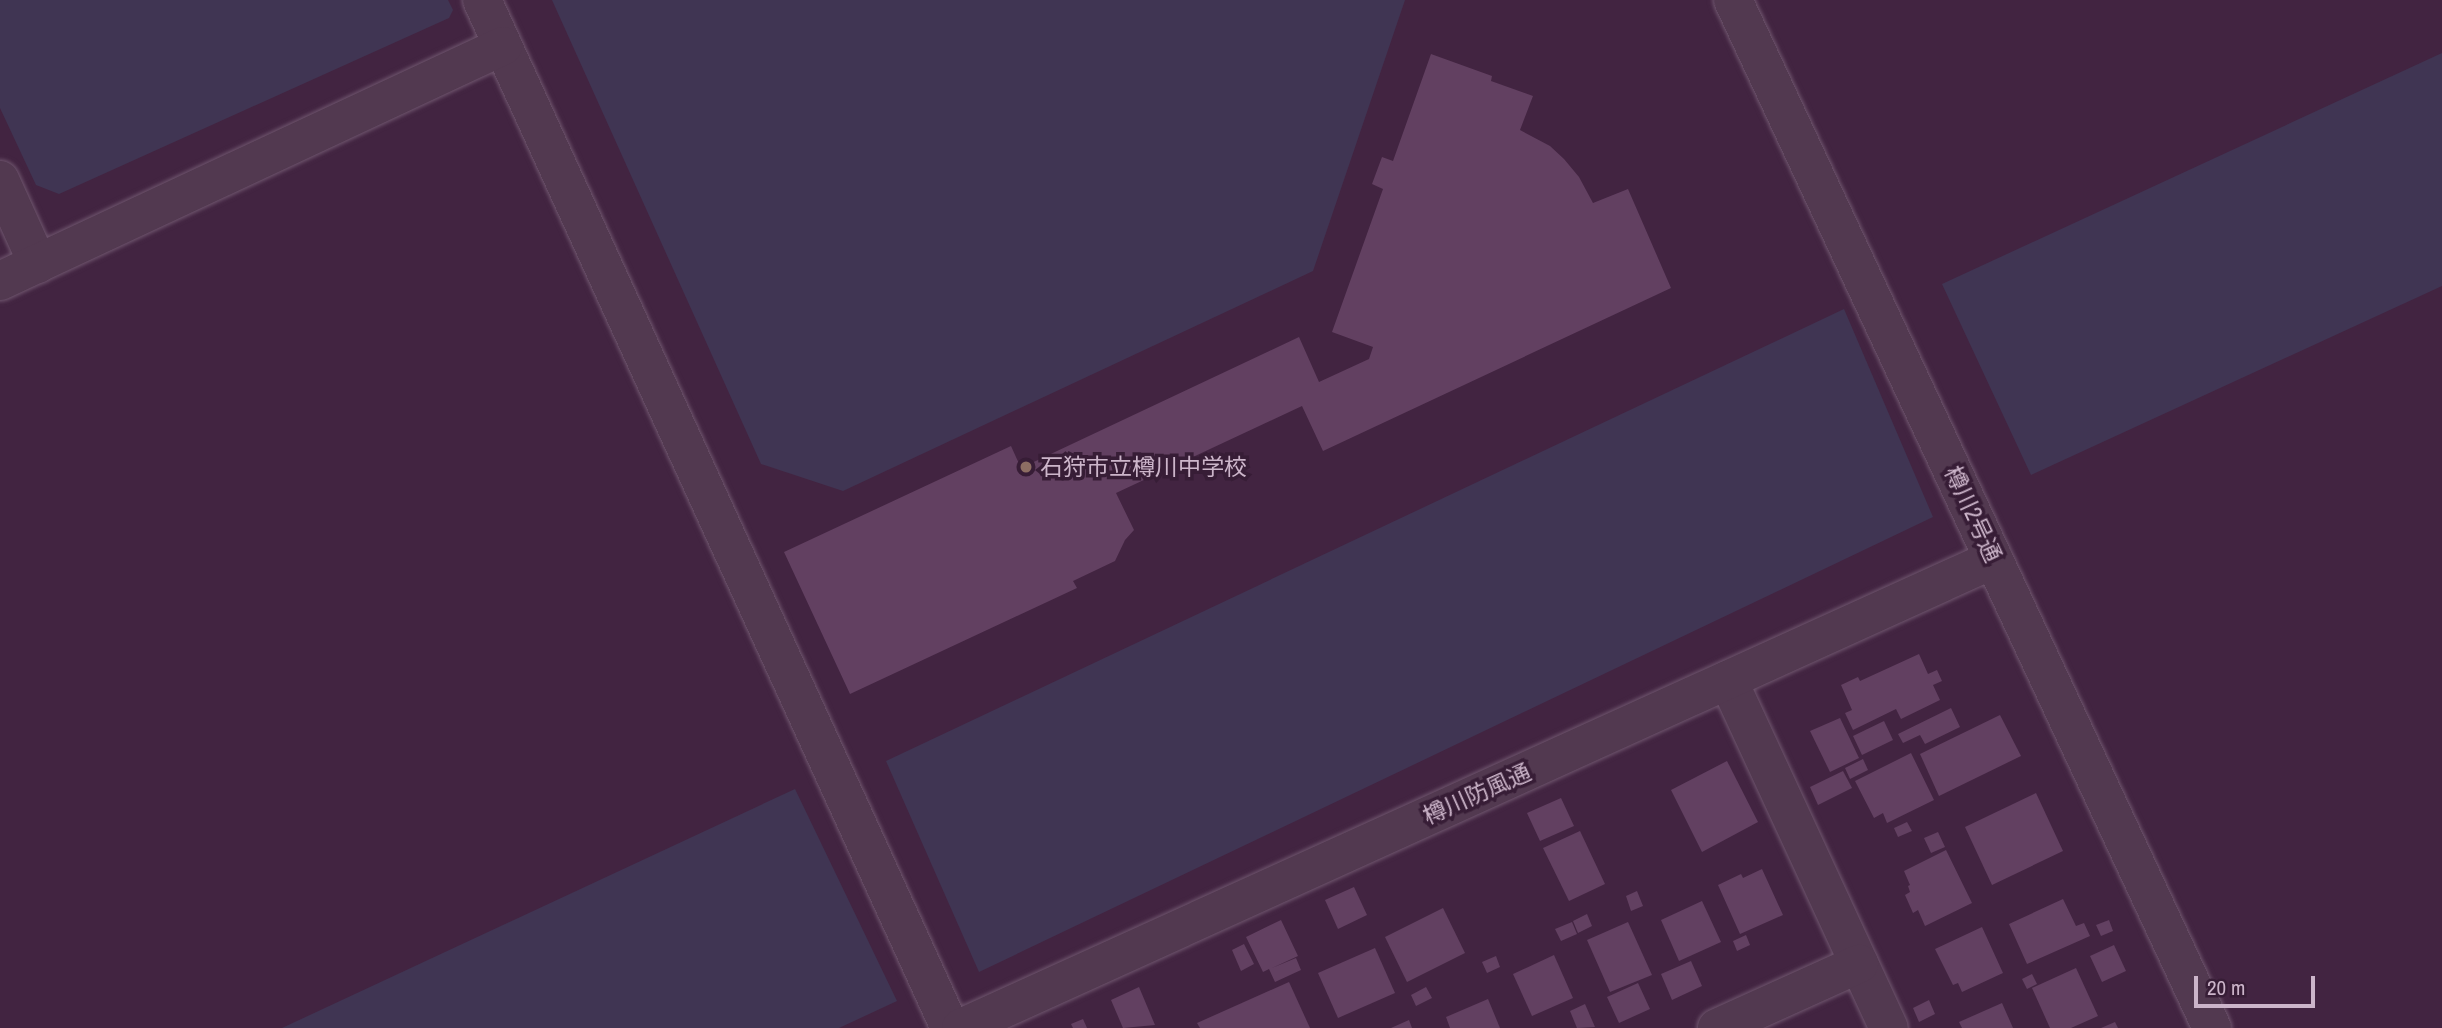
<!DOCTYPE html>
<meta charset="utf-8">
<style>
body{margin:0}
#map{position:relative;width:2442px;height:1028px;overflow:hidden;background:#422441;font-family:"Archivo Narrow","Noto Sans JP",sans-serif}
div>[style]{position:absolute}
[style*='--x']{left:calc(var(--x)*1px);top:calc(var(--y)*1px);width:calc(var(--w)*1px);rotate:calc(var(--a)*1deg)}
.green>*{inset:0;background:#403553}
.building>*{inset:0;background:#624061}
.roads{filter:drop-shadow(0 0 2px #6f566e) drop-shadow(0 0 2px #6f566e)}
.minor>*{height:38px;margin:-19px;padding:0 19px;transform-origin:19px;border-radius:19px;background:#523950}
.tertiary>*{height:38px;margin:-19px;padding:0 19px;transform-origin:19px;border-radius:19px;background:#523950}
.dots>*{width:19px;height:19px;translate:-50% -50%;box-sizing:border-box;border:4px solid #371d36;border-radius:50%}
span{translate:-50% -50%;white-space:nowrap;text-align:center;line-height:1.15;-webkit-text-stroke:7px #371d36;paint-order:stroke}
.poi-label{font-size:23px;color:#ccb5ca}
.left{translate:0 -50%;text-align:left}
.street-label{font-size:23px;color:#ccb5ca}
.scale{position:absolute;left:2194px;top:976px;width:121px;height:32px;box-sizing:border-box;border:4px solid #ccb5ca;border-top:0;padding-left:9px;font-size:21px;line-height:24px;white-space:nowrap;color:#ccb5ca;-webkit-text-stroke:5px #371d36;paint-order:stroke}
</style>
<div id="map">
<div class="green">
<div style="clip-path:polygon(0 0,448px 0,453px 10px,449px 18px,59px 194px,36px 185px,0 108px)"></div>
<div style="clip-path:polygon(552px 0,1405px 0,1313px 271px,843px 491px,761px 464px)"></div>
<div style="clip-path:polygon(2442px 53px,2442px 286px,2031px 475px,1942px 284px)"></div>
<div style="clip-path:polygon(1844px 309px,1933px 517px,979px 972px,886px 761px)"></div>
<div style="clip-path:polygon(795px 789px,897px 1001px,839px 1028px,282px 1028px)"></div>
</div>
<div class="building">
<div style="clip-path:polygon(1431px 54px,1492px 76px,1491px 81px,1533px 96px,1520px 130px,1550px 146px,1564px 159px,1579px 177px,1593px 203px,1628px 189px,1671px 288px,1323px 451px,1302px 406px,1116px 493px,1134px 530px,1125px 540px,1115px 561px,1073px 581px,1077px 588px,850px 694px,784px 552px,1011px 446px,1021px 468px,1299px 337px,1319px 382px,1369px 359px,1373px 347px,1332px 332px,1383px 189px,1372px 184px,1382px 157px,1393px 161px)"></div>
<div style="clip-path:polygon(1919px 654px,1928px 674px,1937px 670px,1942px 681px,1933px 685px,1940px 700px,1901px 719px,1896px 709px,1853px 730px,1845px 713px,1852px 710px,1841px 685px,1858px 677px,1860px 681px)"></div>
<div style="clip-path:polygon(1951px 708px,1960px 727px,1925px 744px,1920px 735px,1903px 743px,1898px 734px)"></div>
<div style="clip-path:polygon(2000px 715px,2021px 756px,1939px 796px,1920px 754px)"></div>
<div style="clip-path:polygon(1840px 718px,1859px 758px,1830px 772px,1810px 731px)"></div>
<div style="clip-path:polygon(1884px 721px,1893px 740px,1862px 755px,1853px 736px)"></div>
<div style="clip-path:polygon(1911px 753px,1934px 800px,1887px 823px,1883px 813px,1874px 818px,1855px 781px)"></div>
<div style="clip-path:polygon(1863px 759px,1868px 770px,1850px 779px,1845px 768px)"></div>
<div style="clip-path:polygon(1727px 761px,1758px 822px,1702px 852px,1671px 790px)"></div>
<div style="clip-path:polygon(1843px 771px,1852px 788px,1818px 805px,1810px 787px)"></div>
<div style="clip-path:polygon(2036px 793px,2063px 851px,1992px 885px,1965px 827px)"></div>
<div style="clip-path:polygon(1561px 798px,1574px 826px,1540px 841px,1527px 813px)"></div>
<div style="clip-path:polygon(1907px 822px,1912px 831px,1898px 837px,1894px 828px)"></div>
<div style="clip-path:polygon(1580px 831px,1605px 884px,1569px 901px,1543px 848px)"></div>
<div style="clip-path:polygon(1938px 832px,1945px 847px,1931px 853px,1924px 838px)"></div>
<div style="clip-path:polygon(1946px 850px,1972px 903px,1925px 926px,1918px 910px,1913px 913px,1905px 895px,1910px 892px,1908px 886px,1910px 885px,1904px 871px)"></div>
<div style="clip-path:polygon(1762px 869px,1783px 915px,1740px 934px,1718px 885px,1741px 874px,1743px 878px)"></div>
<div style="clip-path:polygon(1354px 887px,1367px 915px,1338px 929px,1325px 900px)"></div>
<div style="clip-path:polygon(1637px 891px,1643px 906px,1631px 911px,1626px 896px)"></div>
<div style="clip-path:polygon(2063px 899px,2076px 926px,2084px 923px,2090px 936px,2027px 964px,2009px 924px)"></div>
<div style="clip-path:polygon(1702px 901px,1721px 942px,1679px 961px,1661px 920px)"></div>
<div style="clip-path:polygon(1443px 908px,1465px 953px,1407px 982px,1385px 937px)"></div>
<div style="clip-path:polygon(1587px 914px,1592px 926px,1578px 933px,1573px 921px)"></div>
<div style="clip-path:polygon(1281px 920px,1298px 956px,1272px 968px,1296px 958px,1301px 970px,1275px 982px,1269px 969px,1263px 972px,1246px 937px)"></div>
<div style="clip-path:polygon(2109px 920px,2113px 931px,2101px 936px,2096px 925px)"></div>
<div style="clip-path:polygon(1572px 922px,1577px 934px,1561px 941px,1555px 929px)"></div>
<div style="clip-path:polygon(1628px 922px,1652px 975px,1610px 992px,1587px 940px)"></div>
<div style="clip-path:polygon(1982px 927px,2003px 973px,1962px 992px,1958px 983px,1953px 985px,1935px 949px)"></div>
<div style="clip-path:polygon(1746px 935px,1750px 945px,1737px 951px,1733px 941px)"></div>
<div style="clip-path:polygon(1244px 944px,1254px 964px,1241px 971px,1232px 950px)"></div>
<div style="clip-path:polygon(2114px 945px,2126px 971px,2102px 982px,2090px 956px)"></div>
<div style="clip-path:polygon(1375px 948px,1395px 993px,1338px 1018px,1318px 973px)"></div>
<div style="clip-path:polygon(1554px 955px,1573px 998px,1532px 1016px,1513px 974px)"></div>
<div style="clip-path:polygon(1496px 956px,1500px 967px,1487px 973px,1482px 962px)"></div>
<div style="clip-path:polygon(1691px 961px,1702px 986px,1672px 1000px,1661px 974px)"></div>
<div style="clip-path:polygon(2076px 968px,2098px 1016px,2071px 1028px,2050px 1028px,2032px 988px)"></div>
<div style="clip-path:polygon(2032px 974px,2037px 984px,2027px 989px,2022px 979px)"></div>
<div style="clip-path:polygon(1289px 982px,1310px 1028px,1200px 1028px,1197px 1023px)"></div>
<div style="clip-path:polygon(1638px 983px,1650px 1009px,1619px 1023px,1607px 997px)"></div>
<div style="clip-path:polygon(1139px 987px,1155px 1025px,1123px 1028px,1111px 1000px)"></div>
<div style="clip-path:polygon(1426px 987px,1432px 998px,1416px 1006px,1411px 995px)"></div>
<div style="clip-path:polygon(1488px 999px,1500px 1028px,1450px 1028px,1446px 1017px)"></div>
<div style="clip-path:polygon(1929px 1000px,1935px 1014px,1919px 1022px,1913px 1008px)"></div>
<div style="clip-path:polygon(2002px 1003px,2013px 1028px,1962px 1028px,1959px 1022px)"></div>
<div style="clip-path:polygon(1585px 1004px,1595px 1027px,1577px 1028px,1570px 1011px)"></div>
<div style="clip-path:polygon(1083px 1019px,1087px 1028px,1073px 1028px,1071px 1024px)"></div>
<div style="clip-path:polygon(1409px 1020px,1412px 1028px,1391px 1028px)"></div>
<div style="clip-path:polygon(2115px 1022px,2118px 1028px,2101px 1028px)"></div>
</div>
<div class="roads">
<div class="minor">
<div style="--x:482;--y:0;--w:1130;--a:65.52"></div>
<div style="--x:0;--y:180;--w:92;--a:65.7"></div>
<div style="--x:0;--y:281;--w:555;--a:-25.04"></div>
<div style="--x:1728;--y:680;--w:383;--a:65.2"></div>
<div style="--x:961;--y:1028;--w:1134;--a:-24.42"></div>
<div style="--x:1717;--y:1028;--w:156;--a:-24.3"></div>
</div>
<div class="tertiary">
<div style="--x:1733;--y:0;--w:1134;--a:65.02"></div>
</div>
</div>
<div class="dots">
<div style="left:1026px;top:467px;background:#8d6e63"></div>
</div>
<div class="poi-label">
<span class="left" style="left:1040px;top:467px">石狩市立樽川中学校</span>
</div>
<div class="street-label">
<span style="left:1973px;top:514px;rotate:65deg">樽川2号通</span>
<span style="left:1477px;top:794px;rotate:-24deg">樽川防風通</span>
</div>
<div class="scale">20 m</div>
</div>
